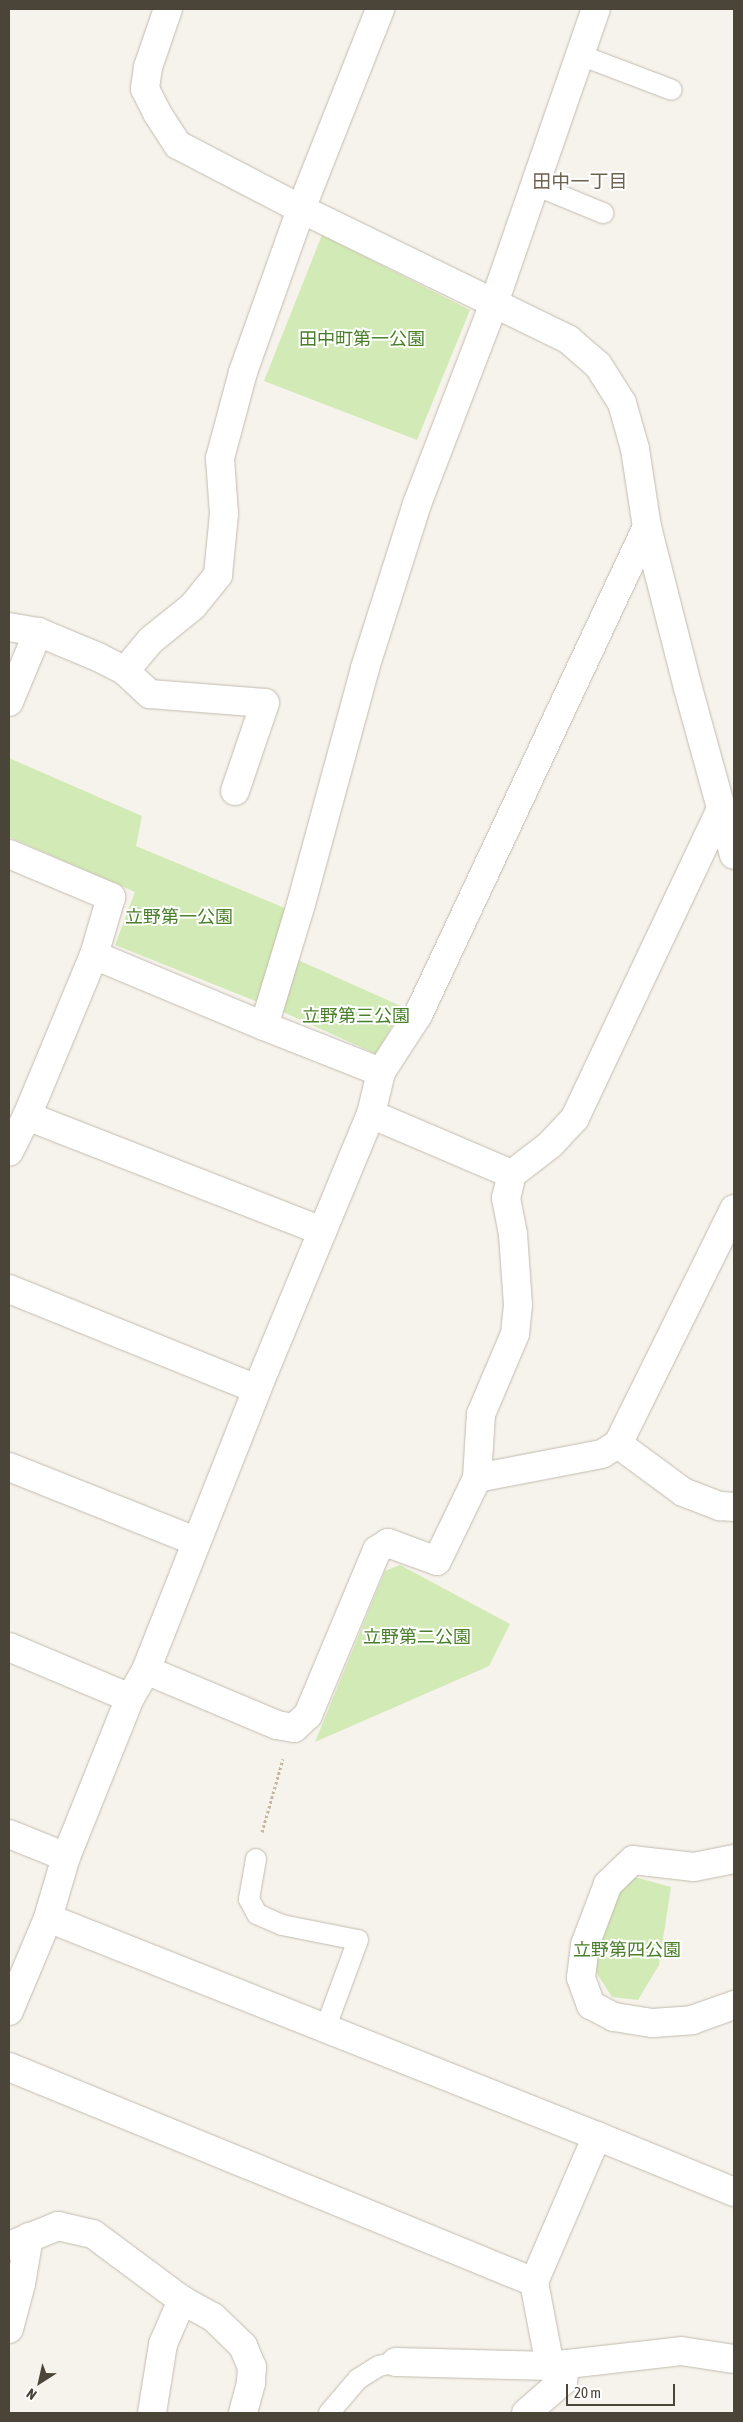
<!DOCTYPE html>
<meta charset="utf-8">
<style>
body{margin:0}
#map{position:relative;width:743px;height:2422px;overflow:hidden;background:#f6f3ec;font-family:"Asap Condensed","Noto Sans JP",sans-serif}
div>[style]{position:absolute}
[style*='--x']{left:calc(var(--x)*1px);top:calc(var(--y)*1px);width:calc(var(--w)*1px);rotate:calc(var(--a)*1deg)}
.green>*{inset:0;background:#d2eab5}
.path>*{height:3px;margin-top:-1.5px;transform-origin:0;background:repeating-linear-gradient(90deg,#c4b79f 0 2.5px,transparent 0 5px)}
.roads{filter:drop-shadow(0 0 1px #c2bbae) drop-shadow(0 0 1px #c2bbae)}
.service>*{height:20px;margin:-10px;padding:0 10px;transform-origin:10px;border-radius:10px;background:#fff}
.minor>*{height:28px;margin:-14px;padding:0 14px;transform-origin:14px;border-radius:14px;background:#fff}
span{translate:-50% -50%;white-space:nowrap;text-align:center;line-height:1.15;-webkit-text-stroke:4px #fff;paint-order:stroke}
.park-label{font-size:18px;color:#4a7f2a}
.neighbourhood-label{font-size:19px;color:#6e6250}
.frame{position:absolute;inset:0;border:10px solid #4b4439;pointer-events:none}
.north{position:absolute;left:15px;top:2357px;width:50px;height:50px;-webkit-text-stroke:4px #fff;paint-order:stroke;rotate:215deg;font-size:14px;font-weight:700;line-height:20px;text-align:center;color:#4b4439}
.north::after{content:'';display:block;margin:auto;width:18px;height:22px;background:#4b4439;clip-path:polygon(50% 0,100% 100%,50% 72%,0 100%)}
.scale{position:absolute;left:566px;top:2384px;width:109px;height:22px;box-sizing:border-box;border:2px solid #4b4439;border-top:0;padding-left:6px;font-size:15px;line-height:18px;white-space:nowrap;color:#4b4439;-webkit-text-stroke:4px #fff;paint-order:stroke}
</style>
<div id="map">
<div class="green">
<div style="clip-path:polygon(322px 235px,470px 310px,417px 440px,264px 381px)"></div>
<div style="clip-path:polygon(9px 758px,142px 816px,136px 846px,287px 909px,258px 1002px,115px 945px,135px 892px,9px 837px)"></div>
<div style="clip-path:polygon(298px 960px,403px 1007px,376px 1054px,281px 1011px)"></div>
<div style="clip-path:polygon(400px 1565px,510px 1624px,489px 1666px,315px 1742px,385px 1571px)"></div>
<div style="clip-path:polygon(631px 1876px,671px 1887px,659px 1965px,638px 2000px,612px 1997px,594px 1969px,591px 1944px,620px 1889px)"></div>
</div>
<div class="path">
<div style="--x:262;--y:1832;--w:76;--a:-74"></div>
</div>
<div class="roads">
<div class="service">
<div style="--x:580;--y:55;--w:98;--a:20.8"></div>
<div style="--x:535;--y:185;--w:74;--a:22.4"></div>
<div style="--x:256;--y:1859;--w:41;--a:99.9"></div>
<div style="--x:249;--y:1899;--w:17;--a:62"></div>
<div style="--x:257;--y:1914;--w:27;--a:24"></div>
<div style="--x:282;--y:1925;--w:77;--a:11.2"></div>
<div style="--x:358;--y:1940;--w:95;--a:110.3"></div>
<div style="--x:329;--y:2413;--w:45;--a:-49.5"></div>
<div style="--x:358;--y:2379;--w:25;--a:-32"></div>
<div style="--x:379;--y:2366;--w:17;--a:-13"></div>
</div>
<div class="minor">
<div style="--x:168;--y:9;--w:61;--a:109"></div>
<div style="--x:148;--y:67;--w:22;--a:98"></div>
<div style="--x:145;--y:89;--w:27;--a:63"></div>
<div style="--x:157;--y:113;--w:38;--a:57"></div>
<div style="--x:178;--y:145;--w:139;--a:27.5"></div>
<div style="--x:301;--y:209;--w:298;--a:26"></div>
<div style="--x:569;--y:340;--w:38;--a:41"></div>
<div style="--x:598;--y:365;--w:45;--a:57.7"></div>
<div style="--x:622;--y:403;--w:48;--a:74.2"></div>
<div style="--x:635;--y:449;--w:79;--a:81.3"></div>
<div style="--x:647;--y:527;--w:166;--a:75.7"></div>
<div style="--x:688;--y:688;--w:173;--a:74.6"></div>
<div style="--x:9;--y:627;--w:29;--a:10"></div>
<div style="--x:38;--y:632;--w:65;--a:22.6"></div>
<div style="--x:98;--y:657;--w:30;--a:27"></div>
<div style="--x:125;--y:671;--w:34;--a:43"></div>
<div style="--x:150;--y:694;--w:115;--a:4.5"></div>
<div style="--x:265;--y:703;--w:93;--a:108.8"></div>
<div style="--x:125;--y:671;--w:40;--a:-50"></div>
<div style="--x:151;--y:640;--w:54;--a:-39"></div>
<div style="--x:193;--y:606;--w:40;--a:-51"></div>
<div style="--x:218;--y:575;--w:61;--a:-84.4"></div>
<div style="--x:224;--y:514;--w:56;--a:-94.1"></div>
<div style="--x:220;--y:458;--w:89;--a:-75"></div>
<div style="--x:243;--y:372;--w:173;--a:-70.4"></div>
<div style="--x:301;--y:209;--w:215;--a:-68.4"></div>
<div style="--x:9;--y:702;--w:76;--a:-67.5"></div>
<div style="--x:721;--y:809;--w:342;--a:115.3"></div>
<div style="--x:575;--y:1118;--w:35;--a:133"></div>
<div style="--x:551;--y:1144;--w:49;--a:142.4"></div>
<div style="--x:512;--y:1174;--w:25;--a:104"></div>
<div style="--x:506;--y:1198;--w:37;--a:79"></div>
<div style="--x:513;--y:1234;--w:71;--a:86"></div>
<div style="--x:518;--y:1305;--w:29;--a:96"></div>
<div style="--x:515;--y:1334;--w:87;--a:113"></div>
<div style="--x:481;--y:1414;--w:64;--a:93.6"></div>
<div style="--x:477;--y:1478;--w:127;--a:-10.9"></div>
<div style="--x:602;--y:1454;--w:19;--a:-32"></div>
<div style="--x:618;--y:1444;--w:81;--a:36.4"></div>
<div style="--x:683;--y:1492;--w:40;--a:21"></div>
<div style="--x:720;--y:1506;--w:14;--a:4"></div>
<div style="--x:9;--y:854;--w:111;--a:22.9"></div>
<div style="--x:111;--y:897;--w:60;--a:106.3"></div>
<div style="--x:94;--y:955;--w:174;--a:112.6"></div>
<div style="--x:27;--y:1116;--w:40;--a:116.6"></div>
<div style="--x:94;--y:955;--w:184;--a:22.7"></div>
<div style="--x:264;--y:1026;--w:126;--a:21.5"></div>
<div style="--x:264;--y:1026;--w:127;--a:-73.1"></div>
<div style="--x:301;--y:904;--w:245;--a:-74.8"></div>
<div style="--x:365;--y:668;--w:172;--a:-72.4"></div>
<div style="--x:417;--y:504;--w:215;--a:-69"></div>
<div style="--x:494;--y:303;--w:311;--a:-70.9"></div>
<div style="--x:371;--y:1114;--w:153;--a:23.1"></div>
<div style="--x:27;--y:1116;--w:317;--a:21.3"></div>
<div style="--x:9;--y:1289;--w:267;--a:22"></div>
<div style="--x:618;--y:1444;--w:262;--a:-63.7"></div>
<div style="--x:9;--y:1467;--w:200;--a:21.7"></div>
<div style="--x:9;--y:1647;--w:131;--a:22.9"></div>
<div style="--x:146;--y:1670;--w:142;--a:22.8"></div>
<div style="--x:277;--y:1725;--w:17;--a:10"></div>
<div style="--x:294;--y:1728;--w:19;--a:-43"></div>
<div style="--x:308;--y:1715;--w:179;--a:-67.3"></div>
<div style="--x:377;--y:1550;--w:13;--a:-32"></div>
<div style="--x:388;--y:1543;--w:52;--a:20.2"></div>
<div style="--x:437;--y:1561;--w:94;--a:-64.2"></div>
<div style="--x:478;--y:1476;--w:2;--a:117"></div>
<div style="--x:9;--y:1834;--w:61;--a:22"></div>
<div style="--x:734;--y:1859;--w:41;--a:168.7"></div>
<div style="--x:694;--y:1867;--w:61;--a:-173.5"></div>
<div style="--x:633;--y:1860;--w:35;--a:136"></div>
<div style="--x:608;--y:1884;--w:65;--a:110.7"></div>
<div style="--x:585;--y:1945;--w:33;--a:97"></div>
<div style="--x:581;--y:1978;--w:29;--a:70"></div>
<div style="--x:591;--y:2005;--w:26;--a:28"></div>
<div style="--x:614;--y:2017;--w:39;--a:9"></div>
<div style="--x:653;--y:2023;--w:39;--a:-4"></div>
<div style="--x:692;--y:2020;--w:45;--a:-19.7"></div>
<div style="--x:48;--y:1918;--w:591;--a:21.66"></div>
<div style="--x:597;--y:2136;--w:148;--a:22.2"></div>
<div style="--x:9;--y:2011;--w:101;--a:-67.2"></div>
<div style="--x:48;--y:1918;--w:64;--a:-73.6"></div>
<div style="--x:66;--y:1857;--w:171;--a:-68.1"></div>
<div style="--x:130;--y:1698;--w:32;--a:-60"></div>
<div style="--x:146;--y:1670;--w:302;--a:-68.4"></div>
<div style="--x:257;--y:1389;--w:298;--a:-67.5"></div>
<div style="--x:371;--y:1114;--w:43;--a:-76.6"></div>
<div style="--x:381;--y:1072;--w:68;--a:-57"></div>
<div style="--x:418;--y:1015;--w:539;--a:-64.86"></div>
<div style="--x:9;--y:2067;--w:567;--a:22.27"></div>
<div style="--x:9;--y:2246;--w:53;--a:-22.2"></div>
<div style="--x:58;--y:2226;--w:36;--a:13"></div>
<div style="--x:93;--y:2234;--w:111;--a:36.6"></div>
<div style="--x:182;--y:2300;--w:35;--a:29"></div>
<div style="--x:213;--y:2317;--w:42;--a:44"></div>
<div style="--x:243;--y:2346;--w:23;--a:67"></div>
<div style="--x:252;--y:2367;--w:16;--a:94"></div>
<div style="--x:251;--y:2383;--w:31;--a:105"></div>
<div style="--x:9;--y:2329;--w:47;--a:-75.1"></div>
<div style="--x:21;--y:2284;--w:48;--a:-80.3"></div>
<div style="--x:396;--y:2362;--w:154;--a:1.5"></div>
<div style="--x:550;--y:2366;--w:132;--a:-6.5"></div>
<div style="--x:681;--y:2351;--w:54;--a:8.6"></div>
<div style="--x:550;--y:2366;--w:86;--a:-100.8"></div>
<div style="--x:534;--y:2282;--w:159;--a:-66.7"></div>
<div style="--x:152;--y:2413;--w:70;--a:-80.9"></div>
<div style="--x:163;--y:2344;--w:48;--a:-66.6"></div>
<div style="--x:526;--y:2413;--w:49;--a:-40.9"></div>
<div style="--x:563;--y:2381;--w:17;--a:-83"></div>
</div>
</div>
<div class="park-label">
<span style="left:362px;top:339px">田中町第一公園</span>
<span style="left:179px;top:917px">立野第一公園</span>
<span style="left:356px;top:1016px">立野第三公園</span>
<span style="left:417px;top:1637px">立野第二公園</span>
<span style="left:627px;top:1950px">立野第四公園</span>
</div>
<div class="neighbourhood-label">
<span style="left:580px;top:182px">田中一丁目</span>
</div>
<div class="frame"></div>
<div class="north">N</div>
<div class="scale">20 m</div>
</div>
